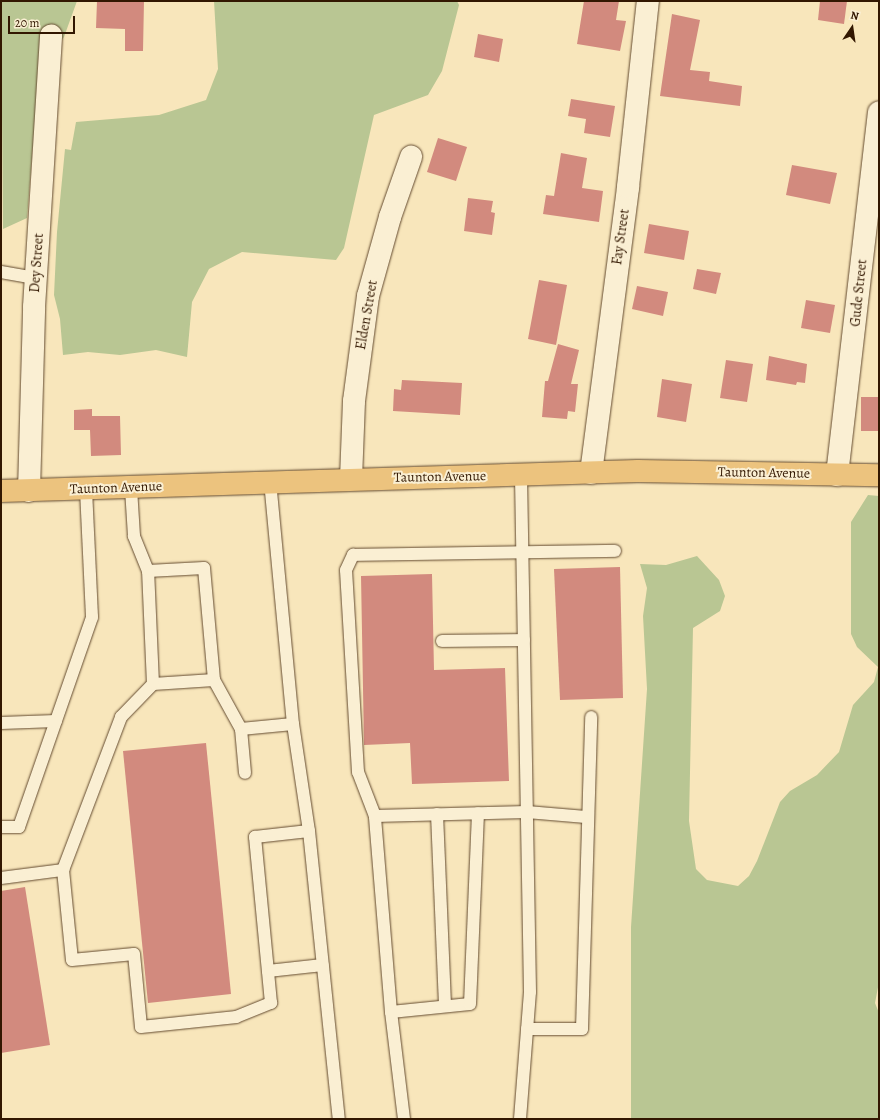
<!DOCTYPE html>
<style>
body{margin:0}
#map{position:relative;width:880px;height:1120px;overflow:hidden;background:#f8e6bb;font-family:Alegreya,serif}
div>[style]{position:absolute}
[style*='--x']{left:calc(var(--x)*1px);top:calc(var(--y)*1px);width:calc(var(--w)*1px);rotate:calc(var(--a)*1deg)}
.green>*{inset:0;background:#b9c693}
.building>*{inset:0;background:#d28a7e}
.roads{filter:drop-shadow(0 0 1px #644b30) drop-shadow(0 0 1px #644b30)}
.lane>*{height:12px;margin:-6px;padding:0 6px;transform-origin:6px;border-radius:6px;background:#faefd3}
.street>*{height:22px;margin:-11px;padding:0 11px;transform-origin:11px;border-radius:11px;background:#faefd3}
.highway>*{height:22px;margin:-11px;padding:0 11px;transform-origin:11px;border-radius:11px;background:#ecc37e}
span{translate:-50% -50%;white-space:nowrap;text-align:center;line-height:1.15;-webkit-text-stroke:4px #faefd3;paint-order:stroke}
.street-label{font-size:14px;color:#321701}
.frame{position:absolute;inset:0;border:2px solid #321701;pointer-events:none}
.north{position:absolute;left:832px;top:8px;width:40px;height:40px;-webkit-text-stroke:3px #faefd3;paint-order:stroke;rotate:13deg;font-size:11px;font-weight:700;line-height:16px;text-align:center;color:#321701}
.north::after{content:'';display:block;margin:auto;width:14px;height:18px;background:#321701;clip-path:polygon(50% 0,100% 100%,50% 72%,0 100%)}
.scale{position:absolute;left:8px;top:16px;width:67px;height:18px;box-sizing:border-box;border:2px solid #321701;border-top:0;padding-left:5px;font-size:12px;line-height:14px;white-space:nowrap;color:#321701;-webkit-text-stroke:3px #faefd3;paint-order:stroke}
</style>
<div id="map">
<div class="green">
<div style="clip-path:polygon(1px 1px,77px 1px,64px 37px,39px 73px,27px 218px,3px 229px)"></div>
<div style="clip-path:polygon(214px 1px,457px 1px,459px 5px,442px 71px,428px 95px,374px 115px,344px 248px,336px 260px,242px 252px,209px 269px,192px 302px,187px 357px,156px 350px,120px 355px,88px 352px,63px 355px,60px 319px,54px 295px,57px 232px,65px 149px,71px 150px,76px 122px,159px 115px,206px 100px,218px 69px)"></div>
<div style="clip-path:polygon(868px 495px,879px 496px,879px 982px,875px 1003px,879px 1013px,879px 1119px,631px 1119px,631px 927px,647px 689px,643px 616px,647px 588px,640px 564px,666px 565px,697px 556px,719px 580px,725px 596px,720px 611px,693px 628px,689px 821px,696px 869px,707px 880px,738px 886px,749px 876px,757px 861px,780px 802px,790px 791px,817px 775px,839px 752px,853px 705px,874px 682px,878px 667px,857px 647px,851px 634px,851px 522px)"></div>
</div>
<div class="building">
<div style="clip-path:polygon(97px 1px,144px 1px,143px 51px,125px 51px,125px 29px,96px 28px)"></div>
<div style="clip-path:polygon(584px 1px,619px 1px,616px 20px,626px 21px,620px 51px,577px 44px)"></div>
<div style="clip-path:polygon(820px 1px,847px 1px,844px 24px,818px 20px)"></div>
<div style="clip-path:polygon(672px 14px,700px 20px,690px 70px,710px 72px,709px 81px,742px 86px,740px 106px,660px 96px)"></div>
<div style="clip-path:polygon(478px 34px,503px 39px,499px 62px,474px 57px)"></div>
<div style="clip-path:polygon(571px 99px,615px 106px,610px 137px,584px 133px,586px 119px,568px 116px)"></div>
<div style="clip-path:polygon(438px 138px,467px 147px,456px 181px,427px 172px)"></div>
<div style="clip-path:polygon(561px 153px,587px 158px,582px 188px,603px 191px,599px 222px,543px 214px,546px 195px,554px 196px)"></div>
<div style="clip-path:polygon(792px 165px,837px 173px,830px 204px,786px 195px)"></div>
<div style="clip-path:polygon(468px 198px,493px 201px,491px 212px,495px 213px,492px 235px,464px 231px)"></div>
<div style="clip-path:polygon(649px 224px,689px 231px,684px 260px,644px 253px)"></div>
<div style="clip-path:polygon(697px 269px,721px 273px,716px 294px,693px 289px)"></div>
<div style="clip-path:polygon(539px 280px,567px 285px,556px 345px,528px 339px)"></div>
<div style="clip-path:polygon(637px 286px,668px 292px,663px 316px,632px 309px)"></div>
<div style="clip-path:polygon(806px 300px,835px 305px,830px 333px,801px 328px)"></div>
<div style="clip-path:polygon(558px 344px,579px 350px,571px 384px,578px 384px,575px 412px,568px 411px,567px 419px,542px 417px,545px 381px,548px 381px)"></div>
<div style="clip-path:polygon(769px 356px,807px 364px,805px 383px,797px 382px,796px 385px,766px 380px)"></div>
<div style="clip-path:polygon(726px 360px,753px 364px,747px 402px,720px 398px)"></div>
<div style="clip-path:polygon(662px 379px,692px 384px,686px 422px,657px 417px)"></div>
<div style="clip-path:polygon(402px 380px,462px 383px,460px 415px,393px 411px,394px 389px,401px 390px)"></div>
<div style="clip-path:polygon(861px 397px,879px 397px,879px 431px,861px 431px)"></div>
<div style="clip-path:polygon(92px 409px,92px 416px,120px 416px,121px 455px,91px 456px,90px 430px,74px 430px,74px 410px)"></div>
<div style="clip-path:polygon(620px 567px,623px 698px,560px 700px,554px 569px)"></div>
<div style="clip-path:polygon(432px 574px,434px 670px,505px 668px,509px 781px,412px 784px,410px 743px,364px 745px,361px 576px)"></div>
<div style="clip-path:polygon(206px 743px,231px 994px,148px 1003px,123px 751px)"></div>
<div style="clip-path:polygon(25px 887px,50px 1045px,1px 1053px,1px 891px)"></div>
</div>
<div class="roads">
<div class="lane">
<div style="--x:1;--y:272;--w:36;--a:10"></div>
<div style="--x:270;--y:481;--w:244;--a:84.6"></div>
<div style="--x:293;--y:724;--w:108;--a:81.5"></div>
<div style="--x:309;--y:831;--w:290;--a:84.1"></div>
<div style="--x:148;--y:571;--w:56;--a:-3.1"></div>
<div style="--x:204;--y:568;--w:112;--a:84.9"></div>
<div style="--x:214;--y:680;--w:56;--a:61.1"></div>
<div style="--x:241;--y:729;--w:44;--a:84.8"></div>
<div style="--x:442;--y:641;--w:82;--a:-0.7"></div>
<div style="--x:153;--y:684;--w:61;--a:-3.8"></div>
<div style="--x:1;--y:723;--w:55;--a:-2.1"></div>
<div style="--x:241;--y:729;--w:52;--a:-5.5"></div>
<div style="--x:437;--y:814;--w:192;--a:87.6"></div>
<div style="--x:375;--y:816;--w:152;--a:-1.5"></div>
<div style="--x:527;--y:812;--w:59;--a:4.8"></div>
<div style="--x:1;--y:827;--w:18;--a:0"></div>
<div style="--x:19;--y:827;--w:222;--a:-70.8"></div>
<div style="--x:92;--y:617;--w:128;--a:-92.7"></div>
<div style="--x:63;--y:870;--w:90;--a:84.3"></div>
<div style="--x:72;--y:960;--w:62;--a:-5.5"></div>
<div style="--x:134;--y:954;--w:73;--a:84.5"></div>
<div style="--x:141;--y:1027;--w:96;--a:-6"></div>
<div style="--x:236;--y:1017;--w:38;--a:-22"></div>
<div style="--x:271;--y:1003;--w:167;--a:-95.5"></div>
<div style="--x:255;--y:837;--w:54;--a:-6.3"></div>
<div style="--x:1;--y:878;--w:63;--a:-7.4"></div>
<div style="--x:63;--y:870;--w:164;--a:-69.2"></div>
<div style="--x:121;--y:717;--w:46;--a:-45.9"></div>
<div style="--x:153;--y:684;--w:113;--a:-92.5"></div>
<div style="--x:148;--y:571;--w:38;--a:-112"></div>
<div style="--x:134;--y:536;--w:48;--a:-93.6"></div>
<div style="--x:268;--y:971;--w:55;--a:-6.2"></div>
<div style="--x:391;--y:1012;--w:79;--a:-5.8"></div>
<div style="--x:470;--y:1004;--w:191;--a:-87.6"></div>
<div style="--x:527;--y:1029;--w:55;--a:0"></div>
<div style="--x:582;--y:1029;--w:312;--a:-88.3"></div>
<div style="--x:404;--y:1119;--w:108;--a:-96.9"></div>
<div style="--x:391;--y:1012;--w:197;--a:-94.7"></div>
<div style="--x:375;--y:816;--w:47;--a:-111.1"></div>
<div style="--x:358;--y:772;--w:202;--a:-93.4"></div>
<div style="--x:346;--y:570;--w:17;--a:-65"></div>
<div style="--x:353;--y:555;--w:262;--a:-0.9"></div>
<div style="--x:520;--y:1119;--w:127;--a:-85.5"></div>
<div style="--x:530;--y:992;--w:517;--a:-91"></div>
</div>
<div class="street">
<div style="--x:591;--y:473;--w:288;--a:-82.6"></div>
<div style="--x:628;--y:187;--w:187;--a:-83.9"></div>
<div style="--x:837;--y:475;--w:365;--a:-83.4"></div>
<div style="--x:351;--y:479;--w:78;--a:-87.8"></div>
<div style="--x:354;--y:401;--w:106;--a:-82.4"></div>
<div style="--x:368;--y:296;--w:82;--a:-74.4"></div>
<div style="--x:390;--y:217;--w:64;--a:-70.7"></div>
<div style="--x:29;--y:491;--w:184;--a:-88.4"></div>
<div style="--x:34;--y:307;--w:272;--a:-86.4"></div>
</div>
<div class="highway">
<div style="--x:1;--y:491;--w:637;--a:-1.8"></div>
<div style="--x:638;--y:471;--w:241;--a:1"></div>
</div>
</div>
<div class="street-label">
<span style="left:621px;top:237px;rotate:-82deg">Fay Street</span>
<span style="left:37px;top:263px;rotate:-86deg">Dey Street</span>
<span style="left:859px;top:293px;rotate:-84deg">Gude Street</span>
<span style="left:367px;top:315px;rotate:-80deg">Elden Street</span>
<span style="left:764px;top:473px;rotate:1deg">Taunton Avenue</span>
<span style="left:440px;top:477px;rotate:-1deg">Taunton Avenue</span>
<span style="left:116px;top:488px;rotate:-2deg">Taunton Avenue</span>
</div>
<div class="frame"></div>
<div class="north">N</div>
<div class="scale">20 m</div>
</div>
